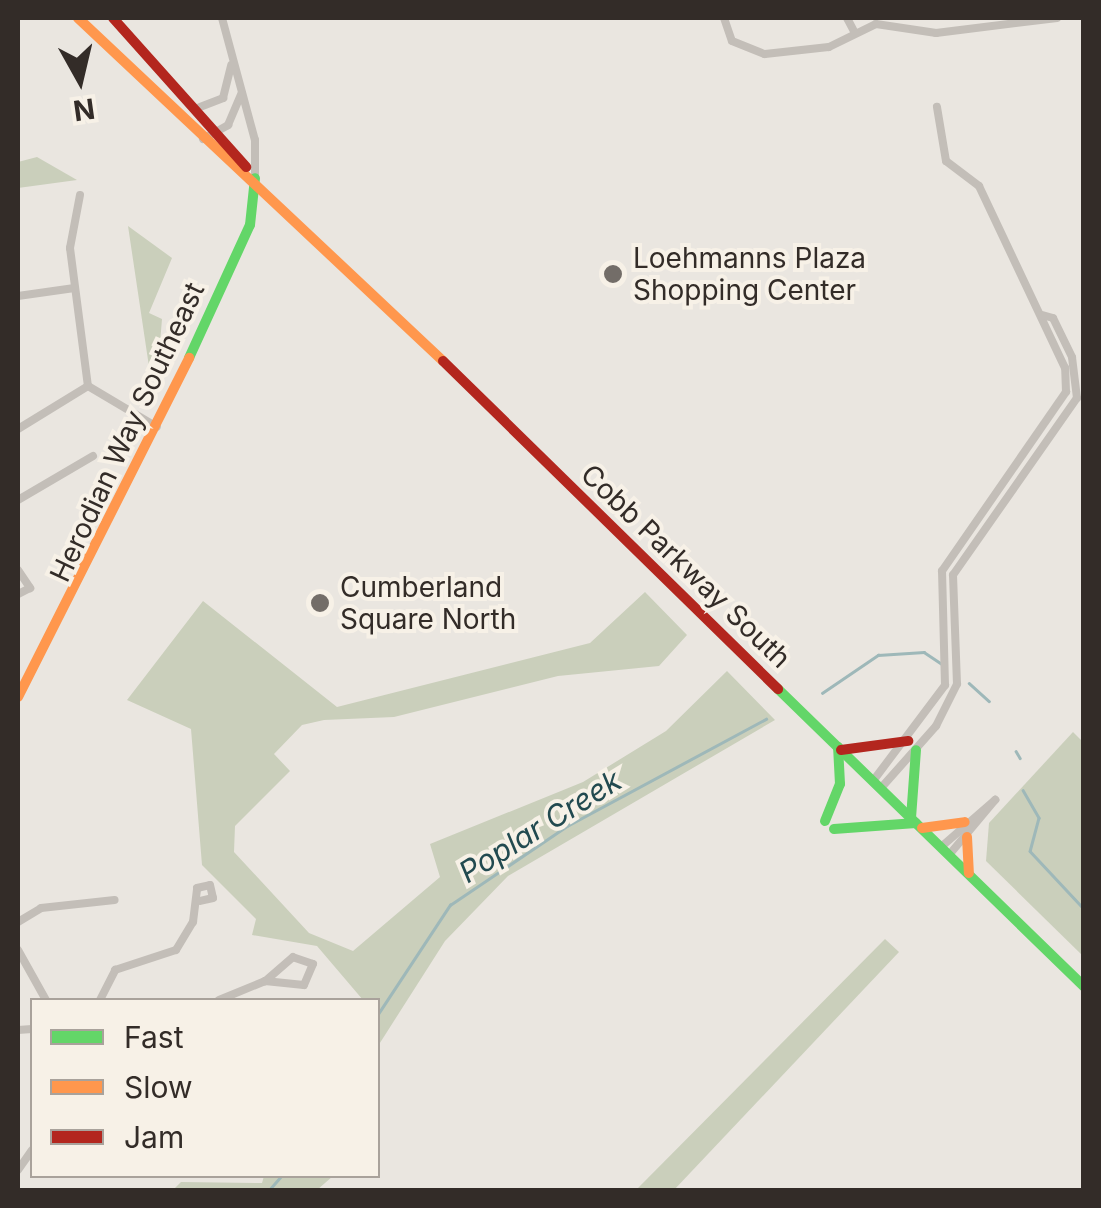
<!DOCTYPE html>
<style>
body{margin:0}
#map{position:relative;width:1101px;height:1208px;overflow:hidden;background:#eae6e0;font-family:Inter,sans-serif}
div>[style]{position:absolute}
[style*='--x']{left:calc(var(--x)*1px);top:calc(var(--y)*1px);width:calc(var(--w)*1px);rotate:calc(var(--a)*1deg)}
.green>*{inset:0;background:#cacfbb}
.stream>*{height:2.5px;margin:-1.25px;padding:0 1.25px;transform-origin:1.25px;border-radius:1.25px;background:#9eb8b9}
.street>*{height:8px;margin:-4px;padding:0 4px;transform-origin:4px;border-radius:4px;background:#c3beb8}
.fast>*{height:10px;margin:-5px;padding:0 5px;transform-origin:5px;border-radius:5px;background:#63d668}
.slow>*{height:10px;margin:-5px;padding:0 5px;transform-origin:5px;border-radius:5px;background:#ff974d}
.jam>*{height:10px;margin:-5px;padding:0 5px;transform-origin:5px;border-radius:5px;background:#b3261e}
.dots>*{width:28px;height:28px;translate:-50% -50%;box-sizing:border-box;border:5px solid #f7f1e7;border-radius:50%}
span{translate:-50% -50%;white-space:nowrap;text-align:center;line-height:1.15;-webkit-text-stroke:8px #f7f1e7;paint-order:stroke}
.poi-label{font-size:28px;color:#332c28}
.left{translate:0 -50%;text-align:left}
.street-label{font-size:28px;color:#332c28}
.water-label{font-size:30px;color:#224a50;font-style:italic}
.frame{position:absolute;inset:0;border:20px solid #332c28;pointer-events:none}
.legend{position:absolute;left:30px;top:998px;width:350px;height:180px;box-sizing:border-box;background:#f7f1e7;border:2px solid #a9a29b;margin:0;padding:12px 18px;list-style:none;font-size:30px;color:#332c28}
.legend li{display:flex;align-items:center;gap:20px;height:50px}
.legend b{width:50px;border:2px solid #a9a29b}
.north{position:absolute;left:30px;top:30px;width:100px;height:100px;-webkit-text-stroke:8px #f7f1e7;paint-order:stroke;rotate:172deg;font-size:28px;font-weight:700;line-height:40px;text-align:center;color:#332c28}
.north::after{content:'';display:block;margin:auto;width:35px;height:45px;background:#332c28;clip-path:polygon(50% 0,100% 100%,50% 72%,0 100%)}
</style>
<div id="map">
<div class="green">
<div style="clip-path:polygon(37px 157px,77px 180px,18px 188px,18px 162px)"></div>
<div style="clip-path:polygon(128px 226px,172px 258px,149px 313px,162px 319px,160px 343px,176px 349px,160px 385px,151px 380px)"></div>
<div style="clip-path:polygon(645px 592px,687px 635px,659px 666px,558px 676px,394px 717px,324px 720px,302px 725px,274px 754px,290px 771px,235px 826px,234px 852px,309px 933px,353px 951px,440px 877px,430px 844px,583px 782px,666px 731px,727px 671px,775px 720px,508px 876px,445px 941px,378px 1046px,378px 1000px,363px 1000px,317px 946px,252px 935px,256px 919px,202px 865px,191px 729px,127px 700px,203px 601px,337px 707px,590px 643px)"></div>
<div style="clip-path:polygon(1073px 732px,1083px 742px,1083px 956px,986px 861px,989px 823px)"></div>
<div style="clip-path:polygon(885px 939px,899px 952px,674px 1190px,636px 1190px)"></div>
<div style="clip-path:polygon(264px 1176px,333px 1176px,317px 1190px,173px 1190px,181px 1182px,262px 1183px)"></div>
</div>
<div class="stream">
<div style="--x:969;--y:683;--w:27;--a:42"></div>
<div style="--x:822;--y:693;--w:68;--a:-34.2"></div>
<div style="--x:878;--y:655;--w:46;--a:-3.7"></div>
<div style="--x:924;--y:652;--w:23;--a:34"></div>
<div style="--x:1016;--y:751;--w:8;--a:60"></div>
<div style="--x:1023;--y:790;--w:32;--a:60"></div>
<div style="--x:1039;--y:818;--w:34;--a:105"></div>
<div style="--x:1030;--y:851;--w:79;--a:47"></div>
<div style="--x:378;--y:1014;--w:131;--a:-56.6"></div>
<div style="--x:450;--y:905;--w:141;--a:-34"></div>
<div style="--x:567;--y:826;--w:226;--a:-28.3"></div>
<div style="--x:269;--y:1190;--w:18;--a:-49"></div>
</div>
<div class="street">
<div style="--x:222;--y:18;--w:126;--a:74.9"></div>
<div style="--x:255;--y:140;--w:38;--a:90"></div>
<div style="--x:724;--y:18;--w:24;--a:71"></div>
<div style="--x:732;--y:41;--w:35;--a:22"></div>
<div style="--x:765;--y:54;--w:64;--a:-6.2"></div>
<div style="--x:829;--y:47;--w:52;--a:-26.1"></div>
<div style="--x:876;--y:24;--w:61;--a:8.5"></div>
<div style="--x:936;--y:33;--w:122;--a:-7.1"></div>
<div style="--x:847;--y:18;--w:17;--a:62"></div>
<div style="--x:200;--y:107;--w:25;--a:-21"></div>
<div style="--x:223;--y:98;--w:34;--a:-76"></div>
<div style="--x:203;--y:139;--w:29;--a:-29"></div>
<div style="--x:228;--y:125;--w:34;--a:-67"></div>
<div style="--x:80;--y:195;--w:54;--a:100.7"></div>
<div style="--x:70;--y:248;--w:139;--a:82.6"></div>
<div style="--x:18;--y:296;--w:57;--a:-8.1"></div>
<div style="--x:88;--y:386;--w:80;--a:30.7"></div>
<div style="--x:18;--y:429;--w:82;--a:-31.6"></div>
<div style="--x:18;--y:500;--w:87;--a:-30.4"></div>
<div style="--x:18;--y:570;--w:22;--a:56"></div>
<div style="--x:30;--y:588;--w:13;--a:153"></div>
<div style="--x:873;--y:781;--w:120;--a:-53.1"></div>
<div style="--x:945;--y:685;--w:114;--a:-91.5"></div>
<div style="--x:942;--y:571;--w:218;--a:-55.3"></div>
<div style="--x:1066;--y:392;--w:24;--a:-92"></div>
<div style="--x:1065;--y:368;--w:201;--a:-115.3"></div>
<div style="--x:979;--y:186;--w:41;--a:-142.9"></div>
<div style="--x:946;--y:161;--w:55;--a:-99.5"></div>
<div style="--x:881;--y:788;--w:83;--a:-48.4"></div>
<div style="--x:936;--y:726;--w:47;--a:-63.4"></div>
<div style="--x:957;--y:684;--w:109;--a:-92.1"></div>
<div style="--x:953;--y:575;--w:216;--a:-55"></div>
<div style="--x:1077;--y:398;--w:41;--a:-97"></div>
<div style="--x:1072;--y:357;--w:43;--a:-116"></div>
<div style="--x:1053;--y:318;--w:11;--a:-165"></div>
<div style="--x:941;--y:847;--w:72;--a:-41"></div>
<div style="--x:949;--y:855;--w:72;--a:-50.1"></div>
<div style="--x:18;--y:922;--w:27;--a:-31"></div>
<div style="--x:41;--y:908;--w:74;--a:-6.2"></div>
<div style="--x:18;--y:950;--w:57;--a:60.8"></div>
<div style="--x:100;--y:1000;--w:34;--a:-63"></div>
<div style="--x:115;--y:970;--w:64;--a:-18.2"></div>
<div style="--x:176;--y:950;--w:33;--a:-59"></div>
<div style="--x:193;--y:922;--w:34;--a:-83"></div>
<div style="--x:197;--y:888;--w:13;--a:-13"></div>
<div style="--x:210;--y:885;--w:13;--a:77"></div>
<div style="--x:213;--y:898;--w:13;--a:167"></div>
<div style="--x:219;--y:1000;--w:50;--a:-22.4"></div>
<div style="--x:265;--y:981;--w:39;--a:6"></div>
<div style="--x:304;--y:985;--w:23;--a:-67"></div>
<div style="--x:313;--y:964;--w:21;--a:-161"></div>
<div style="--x:293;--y:957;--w:37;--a:139"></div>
<div style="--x:18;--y:1030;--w:14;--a:-4"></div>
<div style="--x:18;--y:1170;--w:24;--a:-55"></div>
</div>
<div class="fast">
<div style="--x:189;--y:358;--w:146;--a:-65.4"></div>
<div style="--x:250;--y:225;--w:47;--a:-83.9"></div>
<div style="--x:778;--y:689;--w:427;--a:44.2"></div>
<div style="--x:911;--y:818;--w:68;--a:-85.8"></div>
<div style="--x:825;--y:821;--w:40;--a:-68"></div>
<div style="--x:840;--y:784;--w:37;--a:-93"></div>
<div style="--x:834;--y:829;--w:82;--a:-4.2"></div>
</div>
<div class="slow">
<div style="--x:78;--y:18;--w:501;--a:43.22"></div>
<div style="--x:18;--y:697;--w:380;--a:-63.2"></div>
<div style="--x:922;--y:828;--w:43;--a:-7.9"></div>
<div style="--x:967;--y:837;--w:36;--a:87"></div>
</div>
<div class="jam">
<div style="--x:113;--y:18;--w:200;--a:48.2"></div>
<div style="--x:443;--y:361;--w:469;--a:44.4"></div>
<div style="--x:841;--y:750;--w:68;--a:-7.7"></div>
</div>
<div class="dots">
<div style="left:613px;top:274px;background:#736d68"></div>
<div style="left:320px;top:603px;background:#736d68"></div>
</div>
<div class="poi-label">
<span class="left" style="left:633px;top:274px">Loehmanns Plaza<br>Shopping Center</span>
<span class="left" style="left:340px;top:603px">Cumberland<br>Square North</span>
</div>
<div class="street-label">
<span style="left:127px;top:432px;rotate:-65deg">Herodian Way Southeast</span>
<span style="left:686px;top:566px;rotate:44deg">Cobb Parkway South</span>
</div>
<div class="water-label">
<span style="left:540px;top:826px;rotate:-32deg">Poplar Creek</span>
</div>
<div class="frame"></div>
<ul class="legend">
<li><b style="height:12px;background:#63d668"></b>Fast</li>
<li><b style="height:12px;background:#ff974d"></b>Slow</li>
<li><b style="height:12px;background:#b3261e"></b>Jam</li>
</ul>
<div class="north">N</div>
</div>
